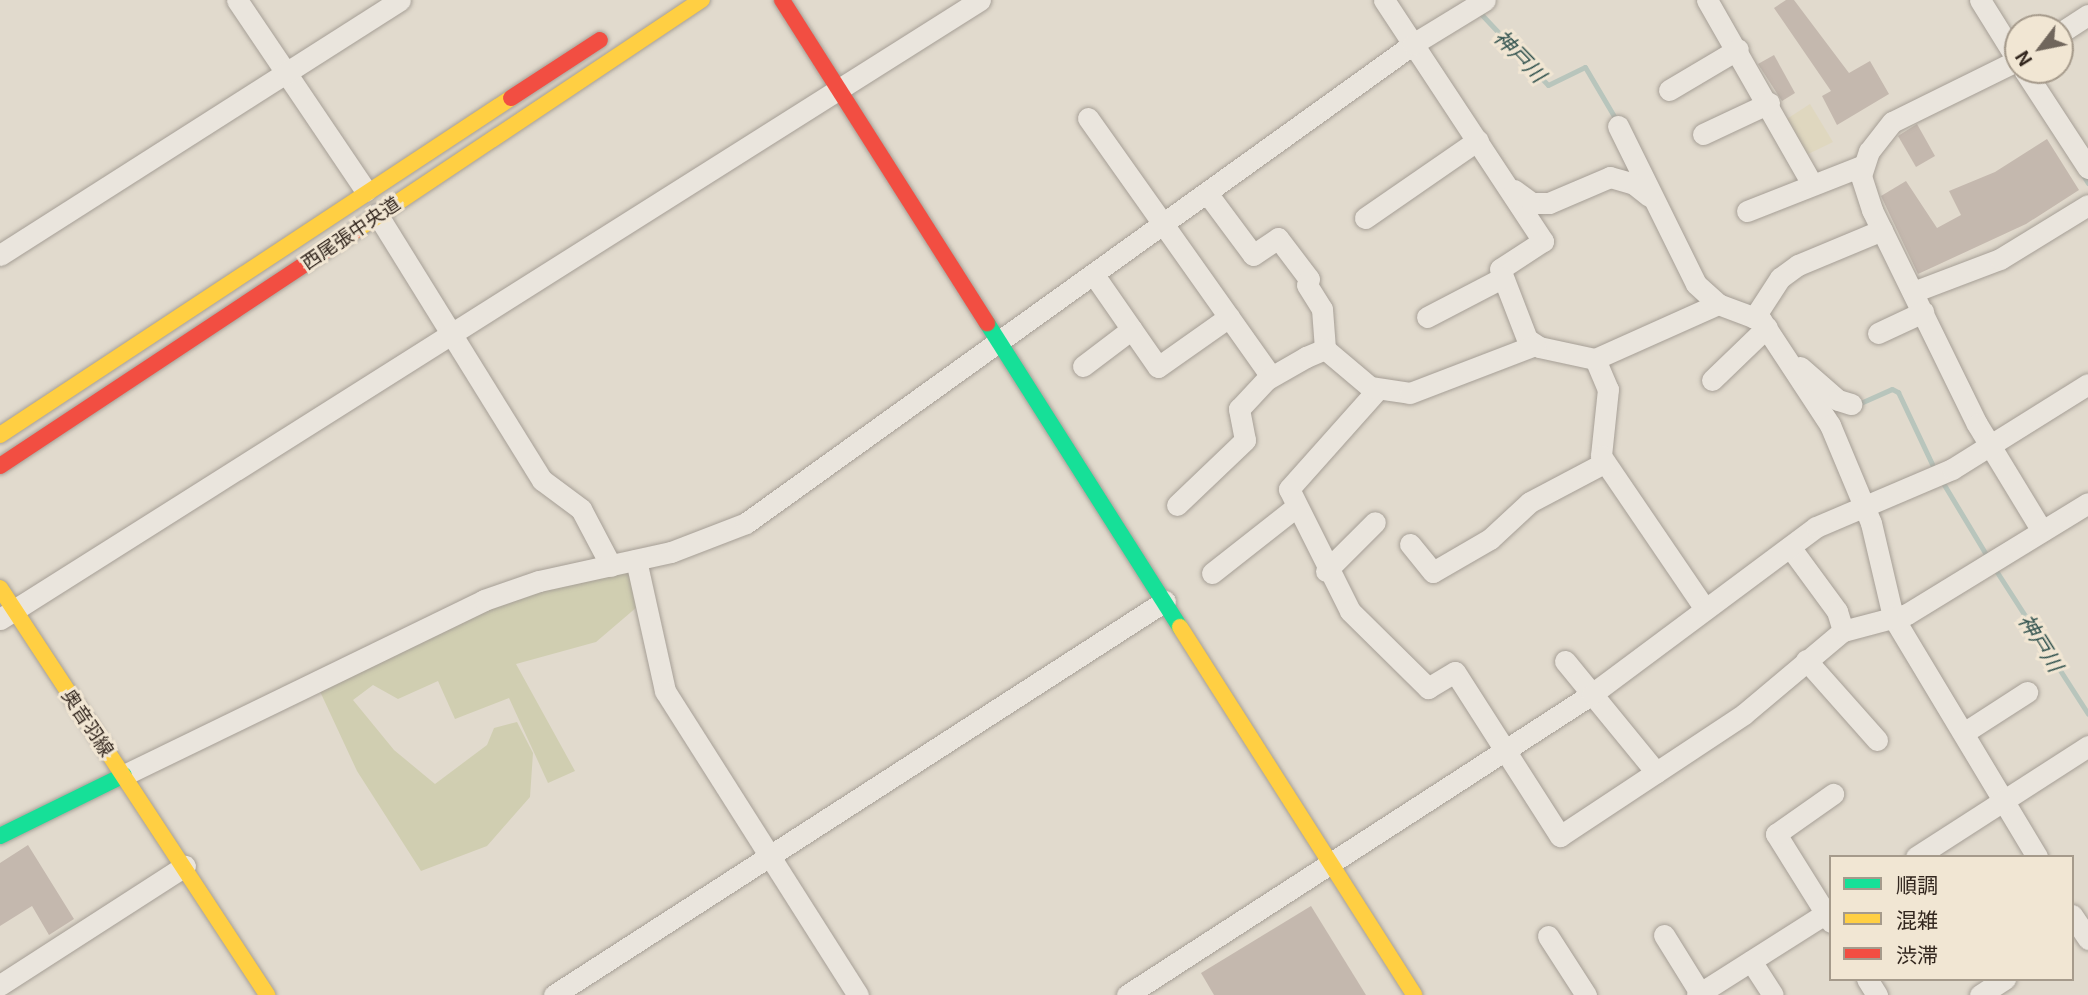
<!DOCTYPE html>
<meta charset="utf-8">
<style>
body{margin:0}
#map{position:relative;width:2088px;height:995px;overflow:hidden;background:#e1dacd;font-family:Georgia,"Noto Sans JP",serif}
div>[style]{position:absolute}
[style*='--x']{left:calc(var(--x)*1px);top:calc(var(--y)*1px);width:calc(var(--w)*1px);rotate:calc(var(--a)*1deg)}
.farmland>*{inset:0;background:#dfd7bf}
.green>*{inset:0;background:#d0ceb1}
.stream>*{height:5px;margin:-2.5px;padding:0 2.5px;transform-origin:2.5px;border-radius:2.5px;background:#b8c5bc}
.building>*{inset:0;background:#c4b8ae}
.roads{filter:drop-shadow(0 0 2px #a69f96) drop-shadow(0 0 2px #a69f96)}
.street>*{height:21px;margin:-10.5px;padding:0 10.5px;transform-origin:10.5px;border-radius:10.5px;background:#eae5dd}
.fast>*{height:16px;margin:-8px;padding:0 8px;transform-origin:8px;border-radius:8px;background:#16e098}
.slow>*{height:16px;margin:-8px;padding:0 8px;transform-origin:8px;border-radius:8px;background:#ffcf43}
.jam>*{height:16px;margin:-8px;padding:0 8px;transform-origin:8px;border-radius:8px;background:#f24e42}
span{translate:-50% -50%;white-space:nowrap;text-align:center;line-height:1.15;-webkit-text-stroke:6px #f1e6d3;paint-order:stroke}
.street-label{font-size:19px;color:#33271f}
.water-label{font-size:21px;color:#30514d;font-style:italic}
.legend{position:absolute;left:1829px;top:855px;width:245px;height:126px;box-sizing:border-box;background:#f1e6d3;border:2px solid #a59a8b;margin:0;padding:9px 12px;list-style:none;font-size:21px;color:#33271f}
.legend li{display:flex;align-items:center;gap:14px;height:35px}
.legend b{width:35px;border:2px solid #a59a8b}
.north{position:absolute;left:2004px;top:14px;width:70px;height:70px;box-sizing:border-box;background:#f1e6d3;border:2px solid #a59a8b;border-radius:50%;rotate:238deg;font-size:19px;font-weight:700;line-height:28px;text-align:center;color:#33271f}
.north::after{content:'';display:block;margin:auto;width:24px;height:32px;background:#70665c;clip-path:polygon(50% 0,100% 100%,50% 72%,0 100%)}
</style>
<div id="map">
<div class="farmland">
<div style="clip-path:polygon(1810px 104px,1833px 142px,1798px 159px,1779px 124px)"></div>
</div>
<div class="green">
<div style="clip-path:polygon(636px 560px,644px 601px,596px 642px,516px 664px,575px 771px,548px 783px,509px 698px,455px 719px,438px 681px,398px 699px,373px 685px,353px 700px,394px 750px,435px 784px,487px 745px,494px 728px,517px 722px,533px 753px,530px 797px,487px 846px,421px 871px,357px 771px,317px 685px,484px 600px)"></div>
</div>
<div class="stream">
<div style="--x:1482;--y:15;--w:96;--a:46.7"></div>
<div style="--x:1548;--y:85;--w:41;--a:-25.9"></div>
<div style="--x:1585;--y:67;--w:59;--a:59.5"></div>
<div style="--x:2081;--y:172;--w:13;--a:58"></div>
<div style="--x:1856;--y:405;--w:39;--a:-24"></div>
<div style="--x:1892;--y:389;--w:7;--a:27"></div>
<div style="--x:1898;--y:392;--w:80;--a:64.7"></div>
<div style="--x:1940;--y:478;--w:91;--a:58.9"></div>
<div style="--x:1995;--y:569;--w:172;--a:57.3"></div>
</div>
<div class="building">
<div style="clip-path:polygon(1786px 0,1794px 0,1849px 73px,1870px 61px,1889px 94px,1837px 125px,1822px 96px,1831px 91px,1774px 8px)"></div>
<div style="clip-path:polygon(1774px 55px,1795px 93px,1782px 101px,1758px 64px)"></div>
<div style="clip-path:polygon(1917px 124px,1935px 156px,1916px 167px,1898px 136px)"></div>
<div style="clip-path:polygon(2047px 139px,2079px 190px,2026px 224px,1918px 274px,1881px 196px,1906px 181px,1937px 228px,1961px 215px,1949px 191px,1995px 172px)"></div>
<div style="clip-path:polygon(28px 845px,74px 919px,49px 935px,32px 906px,0 926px,0 863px)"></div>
<div style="clip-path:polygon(1311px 906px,1366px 995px,1214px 995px,1201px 973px)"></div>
</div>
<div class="roads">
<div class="street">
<div style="--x:237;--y:0;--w:230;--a:56"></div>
<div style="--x:1384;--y:0;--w:289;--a:56.6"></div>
<div style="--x:1543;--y:241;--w:51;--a:146.9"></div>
<div style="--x:1500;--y:269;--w:75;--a:68.9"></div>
<div style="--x:1527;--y:339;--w:14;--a:34"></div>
<div style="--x:1539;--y:347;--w:57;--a:12.1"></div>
<div style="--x:1595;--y:359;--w:33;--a:67"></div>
<div style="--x:1608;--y:389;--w:67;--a:96"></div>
<div style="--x:1601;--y:456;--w:185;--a:55.8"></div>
<div style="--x:1707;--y:0;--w:210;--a:60.3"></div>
<div style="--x:1980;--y:0;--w:72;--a:58.1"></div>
<div style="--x:2060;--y:33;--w:33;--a:-33"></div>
<div style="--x:2018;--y:60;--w:140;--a:153.8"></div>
<div style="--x:1892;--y:122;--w:37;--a:128"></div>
<div style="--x:1869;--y:151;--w:26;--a:108"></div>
<div style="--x:1861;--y:176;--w:36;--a:72"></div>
<div style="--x:1872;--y:210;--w:238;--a:63.9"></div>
<div style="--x:1977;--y:424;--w:125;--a:58.7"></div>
<div style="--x:2024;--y:70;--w:117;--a:56.9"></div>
<div style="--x:1669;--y:90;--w:80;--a:-30.7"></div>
<div style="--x:1088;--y:118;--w:316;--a:54.7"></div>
<div style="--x:1618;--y:126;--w:176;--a:63.7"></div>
<div style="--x:1696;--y:284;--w:30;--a:42"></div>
<div style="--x:1718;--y:304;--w:46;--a:20.4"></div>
<div style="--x:1761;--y:320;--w:126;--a:56.7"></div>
<div style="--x:1830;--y:425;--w:106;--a:67.3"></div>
<div style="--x:1871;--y:523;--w:97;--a:76.8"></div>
<div style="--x:1893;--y:617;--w:280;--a:59"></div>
<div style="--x:1703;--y:134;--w:73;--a:-25.2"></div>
<div style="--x:1514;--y:190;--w:22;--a:36"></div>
<div style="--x:1532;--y:203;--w:17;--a:0"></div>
<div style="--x:1549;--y:203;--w:66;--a:-23.1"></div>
<div style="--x:1610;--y:177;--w:25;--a:16"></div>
<div style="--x:1634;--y:184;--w:19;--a:39"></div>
<div style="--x:1207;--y:193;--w:77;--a:53.4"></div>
<div style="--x:1253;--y:255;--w:30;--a:-34"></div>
<div style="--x:1278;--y:238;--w:51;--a:52.9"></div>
<div style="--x:1309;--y:279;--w:6;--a:108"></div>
<div style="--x:1307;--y:285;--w:28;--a:58"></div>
<div style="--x:1322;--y:309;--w:40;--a:85.7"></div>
<div style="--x:1747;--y:211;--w:123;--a:-21.5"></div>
<div style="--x:377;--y:214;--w:313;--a:58.2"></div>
<div style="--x:542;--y:480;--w:49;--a:36.6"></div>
<div style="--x:581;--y:509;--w:64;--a:62.2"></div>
<div style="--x:1365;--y:218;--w:137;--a:-34.6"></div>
<div style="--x:0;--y:255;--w:474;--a:-32.5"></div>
<div style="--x:1094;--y:275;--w:112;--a:55.2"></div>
<div style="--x:1158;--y:367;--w:87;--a:-35.2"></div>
<div style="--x:1913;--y:292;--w:93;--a:-20.8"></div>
<div style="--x:2000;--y:259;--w:103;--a:-31.5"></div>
<div style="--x:1427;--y:317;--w:85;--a:-27.5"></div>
<div style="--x:1754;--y:318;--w:48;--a:-57"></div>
<div style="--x:1780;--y:278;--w:22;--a:-36"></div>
<div style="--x:1798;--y:265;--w:91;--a:-22.6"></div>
<div style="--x:1878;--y:333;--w:50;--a:-25"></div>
<div style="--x:1595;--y:359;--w:135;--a:-24.1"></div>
<div style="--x:1083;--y:366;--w:61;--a:-37.1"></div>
<div style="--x:1800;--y:367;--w:50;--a:41"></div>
<div style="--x:1838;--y:400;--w:14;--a:17"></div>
<div style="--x:1712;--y:380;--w:76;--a:-43.9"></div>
<div style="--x:1378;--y:389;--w:134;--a:131.7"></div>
<div style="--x:1289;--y:489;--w:136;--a:63.4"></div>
<div style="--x:1350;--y:611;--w:110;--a:44.6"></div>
<div style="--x:1428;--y:688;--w:31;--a:-31"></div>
<div style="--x:1455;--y:672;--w:195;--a:57.4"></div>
<div style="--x:1560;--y:836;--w:221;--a:-33.5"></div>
<div style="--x:1744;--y:714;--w:129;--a:-40"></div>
<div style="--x:1843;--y:631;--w:66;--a:-14.9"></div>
<div style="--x:1907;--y:614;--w:212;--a:-31.5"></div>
<div style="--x:1177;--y:505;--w:94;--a:-43.7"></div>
<div style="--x:1245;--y:440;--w:32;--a:-101"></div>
<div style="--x:1239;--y:409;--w:40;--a:-47"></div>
<div style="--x:1266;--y:380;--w:46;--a:-29.9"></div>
<div style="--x:1306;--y:357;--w:21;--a:-23"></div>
<div style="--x:1325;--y:349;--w:59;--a:40.2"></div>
<div style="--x:1370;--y:387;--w:40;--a:8.5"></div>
<div style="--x:1410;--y:393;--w:134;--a:-21"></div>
<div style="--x:1410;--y:544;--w:36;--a:51"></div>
<div style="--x:1433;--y:572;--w:66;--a:-30.1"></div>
<div style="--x:1490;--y:539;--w:54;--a:-42.8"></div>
<div style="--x:1530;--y:502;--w:84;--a:-27.8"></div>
<div style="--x:1790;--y:547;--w:79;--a:53.7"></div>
<div style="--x:1837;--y:611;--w:21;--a:73"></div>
<div style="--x:636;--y:560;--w:134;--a:77.5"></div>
<div style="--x:665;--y:691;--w:360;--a:57.6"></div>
<div style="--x:1326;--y:571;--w:69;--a:-45"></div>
<div style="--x:1212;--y:573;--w:108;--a:-38.2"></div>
<div style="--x:0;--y:619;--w:1159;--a:-32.28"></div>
<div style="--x:1806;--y:660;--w:107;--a:48.4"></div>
<div style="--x:1565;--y:661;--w:144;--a:50.7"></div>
<div style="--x:1965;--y:732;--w:74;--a:-32.8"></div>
<div style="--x:124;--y:775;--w:400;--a:-25.9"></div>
<div style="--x:484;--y:600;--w:58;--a:-19.1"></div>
<div style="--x:539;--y:581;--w:135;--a:-12.4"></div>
<div style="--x:671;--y:552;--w:80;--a:-21.1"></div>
<div style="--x:746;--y:523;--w:821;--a:-35.68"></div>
<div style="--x:1413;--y:44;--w:84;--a:-31.4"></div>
<div style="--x:1916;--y:857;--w:205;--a:-32.8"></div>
<div style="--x:2072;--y:915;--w:29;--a:56"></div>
<div style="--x:1831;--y:922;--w:104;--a:-122"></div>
<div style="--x:1776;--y:834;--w:70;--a:-35.1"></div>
<div style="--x:1664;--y:935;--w:68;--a:58.2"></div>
<div style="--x:1548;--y:936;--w:70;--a:57.2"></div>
<div style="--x:1751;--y:961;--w:40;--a:57.1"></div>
<div style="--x:1867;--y:979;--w:19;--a:58"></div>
<div style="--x:0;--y:985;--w:220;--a:-32.8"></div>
<div style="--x:554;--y:995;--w:727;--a:-32.82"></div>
<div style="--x:1127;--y:995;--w:554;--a:-32.92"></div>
<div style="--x:1592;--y:694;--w:279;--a:-36.7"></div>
<div style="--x:1816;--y:527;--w:148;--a:-23.1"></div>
<div style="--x:1952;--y:469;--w:160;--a:-32"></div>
<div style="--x:1697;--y:995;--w:159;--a:-32.4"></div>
<div style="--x:1980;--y:995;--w:30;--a:-33"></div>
</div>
<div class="fast">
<div style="--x:987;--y:323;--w:360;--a:57.6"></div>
<div style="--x:0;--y:836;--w:138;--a:-26.2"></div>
</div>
<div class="slow">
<div style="--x:355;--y:231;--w:417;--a:-33.7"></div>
<div style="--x:0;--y:435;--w:612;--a:-33.4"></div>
<div style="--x:0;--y:588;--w:487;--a:56.7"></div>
<div style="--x:1180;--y:627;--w:436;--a:57.5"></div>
</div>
<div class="jam">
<div style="--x:782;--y:0;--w:383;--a:57.6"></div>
<div style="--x:511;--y:98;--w:106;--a:-33.1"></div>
<div style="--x:0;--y:466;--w:426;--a:-33.5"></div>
</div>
</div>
<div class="street-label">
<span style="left:350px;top:232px;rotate:-34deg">西尾張中央道</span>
<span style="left:89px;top:722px;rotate:56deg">奥音羽線</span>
</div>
<div class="water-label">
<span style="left:1521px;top:55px;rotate:46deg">神戸川</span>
<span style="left:2042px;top:642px;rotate:58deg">神戸川</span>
</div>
<ul class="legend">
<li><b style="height:9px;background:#16e098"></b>順調</li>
<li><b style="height:9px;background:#ffcf43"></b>混雑</li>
<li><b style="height:9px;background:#f24e42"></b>渋滞</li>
</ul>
<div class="north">N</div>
</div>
